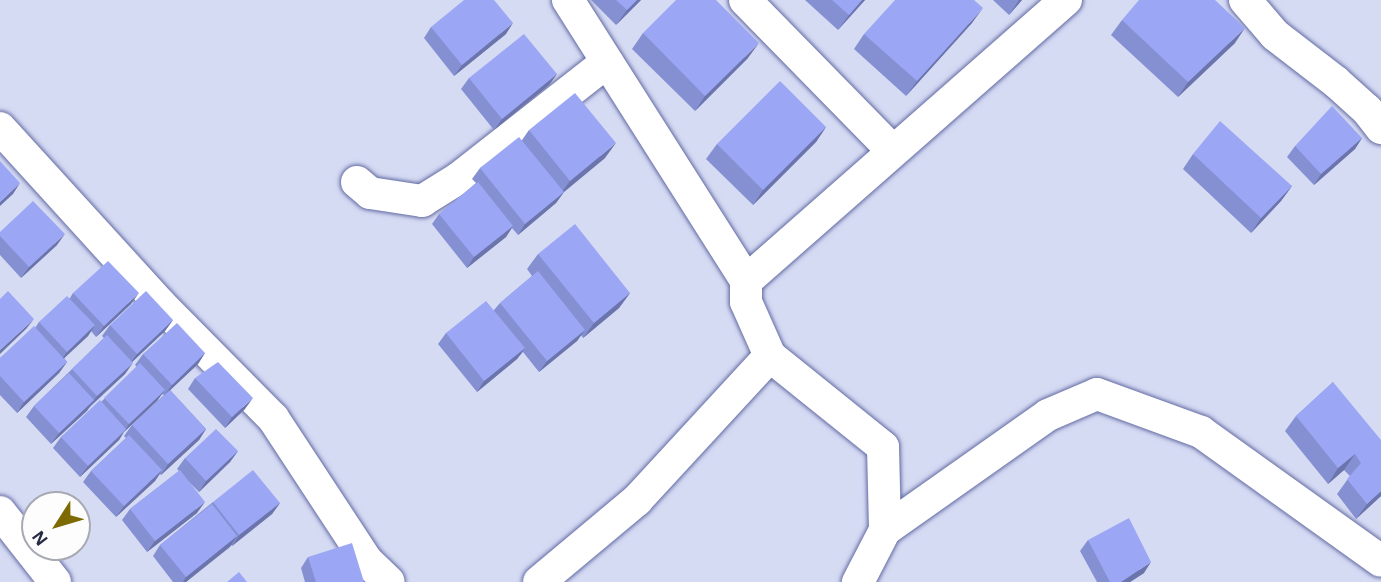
<!DOCTYPE html>
<style>
body{margin:0}
#map{position:relative;width:1381px;height:582px;overflow:hidden;background:#d6dbf4;font-family:"Alegreya Sans",sans-serif}
div>[style]{position:absolute}
[style*='--x']{left:calc(var(--x)*1px);top:calc(var(--y)*1px);width:calc(var(--w)*1px);rotate:calc(var(--a)*1deg)}
.roads{filter:drop-shadow(0 0 2px #626ba3) drop-shadow(0 0 2px #626ba3)}
.minor>*{height:32px;margin:-16px;padding:0 16px;transform-origin:16px;border-radius:16px;background:#fff}
.wall>*{inset:0;background:#8590d2}
.shaded-wall>*{inset:0;background:#6c75ab}
.building>*{inset:0;background:#9ba7f4}
span{translate:-50% -50%;white-space:nowrap;text-align:center;line-height:1.15;-webkit-text-stroke:5px #fdfdfd;paint-order:stroke}
.north{position:absolute;left:21px;top:491px;width:70px;height:70px;box-sizing:border-box;background:#fdfdfd;border:2px solid #a7a9b3;border-radius:50%;rotate:233deg;font-size:19px;font-weight:700;line-height:28px;text-align:center;color:#272b43}
.north::after{content:'';display:block;margin:auto;width:24px;height:32px;background:#7d6a01;clip-path:polygon(50% 0,100% 100%,50% 72%,0 100%)}
</style>
<div id="map">
<div class="roads">
<div class="minor">
<div style="--x:568;--y:0;--w:333;--a:57.6"></div>
<div style="--x:746;--y:281;--w:21;--a:90"></div>
<div style="--x:746;--y:302;--w:59;--a:66"></div>
<div style="--x:770;--y:356;--w:145;--a:38.8"></div>
<div style="--x:883;--y:447;--w:83;--a:88.6"></div>
<div style="--x:885;--y:530;--w:59;--a:117.4"></div>
<div style="--x:745;--y:0;--w:211;--a:45.6"></div>
<div style="--x:1245;--y:0;--w:46;--a:49.4"></div>
<div style="--x:1275;--y:35;--w:77;--a:37.6"></div>
<div style="--x:1336;--y:82;--w:42;--a:42.1"></div>
<div style="--x:1367;--y:110;--w:23;--a:52"></div>
<div style="--x:0;--y:128;--w:238;--a:47.7"></div>
<div style="--x:160;--y:304;--w:161;--a:45.3"></div>
<div style="--x:273;--y:418;--w:171;--a:56.7"></div>
<div style="--x:367;--y:561;--w:30;--a:44"></div>
<div style="--x:357;--y:182;--w:17;--a:40"></div>
<div style="--x:370;--y:193;--w:53;--a:8.7"></div>
<div style="--x:422;--y:201;--w:44;--a:-31.9"></div>
<div style="--x:459;--y:178;--w:188;--a:-38.1"></div>
<div style="--x:746;--y:281;--w:426;--a:-41.3"></div>
<div style="--x:0;--y:512;--w:89;--a:51.8"></div>
<div style="--x:885;--y:530;--w:199;--a:-35.2"></div>
<div style="--x:1048;--y:415;--w:53;--a:-23.2"></div>
<div style="--x:1097;--y:394;--w:111;--a:20.1"></div>
<div style="--x:1201;--y:432;--w:221;--a:35.6"></div>
<div style="--x:539;--y:582;--w:128;--a:-39.9"></div>
<div style="--x:637;--y:500;--w:196;--a:-47.3"></div>
</div>
</div>
<div class="wall">
<div style="clip-path:polygon(591px 0,641px 0,616px 25px)"></div>
<div style="clip-path:polygon(805px 0,865px 0,838px 30px)"></div>
<div style="clip-path:polygon(993px 0,1022px 0,1009px 15px)"></div>
<div style="clip-path:polygon(1122px 20px,1235px 43px,1178px 97px,1111px 35px)"></div>
<div style="clip-path:polygon(972px 23px,906px 96px,854px 49px,864px 34px)"></div>
<div style="clip-path:polygon(431px 27px,506px 34px,454px 76px,424px 38px)"></div>
<div style="clip-path:polygon(643px 33px,748px 58px,695px 111px,632px 49px)"></div>
<div style="clip-path:polygon(557px 74px,549px 85px,494px 130px,461px 89px,469px 78px)"></div>
<div style="clip-path:polygon(826px 127px,816px 142px,753px 205px,706px 159px,717px 144px)"></div>
<div style="clip-path:polygon(529px 130px,605px 158px,564px 192px,556px 203px,518px 235px,512px 228px,506px 237px,467px 268px,432px 224px,439px 214px,476px 183px,472px 179px,480px 168px,522px 140px)"></div>
<div style="clip-path:polygon(1362px 138px,1355px 149px,1314px 185px,1287px 157px,1295px 146px)"></div>
<div style="clip-path:polygon(1193px 154px,1292px 186px,1281px 201px,1251px 233px,1183px 169px)"></div>
<div style="clip-path:polygon(0 232px,57px 245px,21px 278px,0 255px)"></div>
<div style="clip-path:polygon(538px 254px,630px 293px,619px 308px,583px 338px,581px 335px,577px 341px,539px 372px,523px 352px,517px 359px,477px 392px,438px 344px,446px 333px,494px 310px,500px 303px,532px 276px,527px 269px)"></div>
<div style="clip-path:polygon(73px 293px,131px 304px,96px 337px,91px 331px,88px 336px,64px 358px,67px 362px,59px 373px,17px 413px,0 395px,0 358px,35px 328px,39px 322px,70px 298px)"></div>
<div style="clip-path:polygon(173px 320px,165px 331px,132px 362px,125px 374px,51px 444px,26px 417px,34px 406px,104px 338px,102px 336px,110px 325px)"></div>
<div style="clip-path:polygon(205px 353px,198px 364px,170px 390px,206px 429px,199px 440px,161px 475px,160px 474px,155px 481px,116px 517px,83px 482px,91px 471px,126px 438px,124px 436px,132px 425px,164px 395px,162px 394px,157px 401px,124px 432px,119px 440px,80px 477px,53px 448px,61px 437px,101px 402px,137px 367px,135px 365px,143px 354px)"></div>
<div style="clip-path:polygon(195px 378px,245px 409px,225px 428px,188px 389px)"></div>
<div style="clip-path:polygon(1333px 382px,1381px 496px,1356px 519px,1337px 494px,1350px 476px,1344px 470px,1328px 484px,1285px 431px,1296px 416px)"></div>
<div style="clip-path:polygon(238px 451px,230px 462px,199px 492px,189px 482px,197px 513px,147px 552px,122px 520px,130px 509px,179px 471px,177px 469px,185px 458px)"></div>
<div style="clip-path:polygon(213px 502px,280px 503px,272px 514px,232px 546px,231px 545px,186px 582px,173px 582px,153px 556px,160px 545px)"></div>
<div style="clip-path:polygon(1088px 540px,1144px 573px,1130px 582px,1097px 582px,1080px 551px)"></div>
<div style="clip-path:polygon(308px 557px,364px 582px,305px 582px,301px 568px)"></div>
</div>
<div class="shaded-wall">
<div style="clip-path:polygon(637px 0,641px 0,616px 25px,627px 10px)"></div>
<div style="clip-path:polygon(862px 0,865px 0,838px 30px,849px 15px)"></div>
<div style="clip-path:polygon(1019px 0,1022px 0,1009px 15px)"></div>
<div style="clip-path:polygon(983px 8px,972px 23px,906px 96px,917px 81px)"></div>
<div style="clip-path:polygon(513px 23px,506px 34px,454px 76px,462px 65px)"></div>
<div style="clip-path:polygon(1245px 28px,1235px 43px,1178px 97px,1188px 82px)"></div>
<div style="clip-path:polygon(759px 43px,748px 58px,695px 111px,705px 96px)"></div>
<div style="clip-path:polygon(557px 74px,549px 85px,494px 130px,502px 119px)"></div>
<div style="clip-path:polygon(826px 127px,816px 142px,753px 205px,763px 190px)"></div>
<div style="clip-path:polygon(1362px 138px,1355px 149px,1314px 185px,1321px 174px)"></div>
<div style="clip-path:polygon(616px 143px,605px 158px,559px 196px,570px 181px)"></div>
<div style="clip-path:polygon(20px 183px,13px 194px,0 206px,0 202px)"></div>
<div style="clip-path:polygon(1292px 186px,1281px 201px,1251px 233px,1261px 218px)"></div>
<div style="clip-path:polygon(564px 192px,556px 203px,518px 235px,525px 224px)"></div>
<div style="clip-path:polygon(513px 226px,506px 237px,467px 268px,474px 257px)"></div>
<div style="clip-path:polygon(65px 234px,57px 245px,21px 278px,29px 267px)"></div>
<div style="clip-path:polygon(139px 293px,131px 304px,96px 337px,104px 326px)"></div>
<div style="clip-path:polygon(630px 293px,619px 308px,583px 338px,594px 323px)"></div>
<div style="clip-path:polygon(34px 319px,26px 329px,0 354px,0 350px)"></div>
<div style="clip-path:polygon(173px 320px,165px 331px,129px 365px,137px 354px)"></div>
<div style="clip-path:polygon(95px 325px,88px 336px,59px 363px,67px 352px)"></div>
<div style="clip-path:polygon(585px 330px,577px 341px,539px 372px,547px 361px)"></div>
<div style="clip-path:polygon(525px 348px,517px 359px,477px 392px,484px 381px)"></div>
<div style="clip-path:polygon(205px 353px,198px 364px,164px 396px,172px 385px)"></div>
<div style="clip-path:polygon(67px 362px,59px 373px,17px 413px,24px 402px)"></div>
<div style="clip-path:polygon(133px 363px,125px 374px,89px 407px,97px 396px)"></div>
<div style="clip-path:polygon(165px 390px,157px 401px,124px 432px,119px 440px,80px 477px,88px 466px,124px 432px,129px 424px)"></div>
<div style="clip-path:polygon(253px 398px,245px 409px,225px 428px,232px 417px)"></div>
<div style="clip-path:polygon(94px 400px,87px 411px,51px 444px,59px 433px)"></div>
<div style="clip-path:polygon(206px 429px,199px 440px,161px 475px,168px 464px)"></div>
<div style="clip-path:polygon(238px 451px,230px 462px,199px 492px,206px 481px)"></div>
<div style="clip-path:polygon(1355px 454px,1344px 470px,1328px 484px,1338px 468px)"></div>
<div style="clip-path:polygon(162px 470px,155px 481px,116px 517px,124px 506px)"></div>
<div style="clip-path:polygon(1381px 491px,1381px 496px,1356px 519px,1367px 504px)"></div>
<div style="clip-path:polygon(205px 502px,197px 513px,147px 552px,155px 541px)"></div>
<div style="clip-path:polygon(280px 503px,272px 514px,232px 546px,239px 535px)"></div>
<div style="clip-path:polygon(237px 536px,230px 547px,186px 582px,183px 582px,186px 577px)"></div>
<div style="clip-path:polygon(1151px 562px,1144px 573px,1130px 582px,1121px 582px)"></div>
</div>
<div class="building">
<div style="clip-path:polygon(464px 0,494px 0,513px 23px,462px 65px,431px 27px)"></div>
<div style="clip-path:polygon(616px 0,637px 0,627px 10px)"></div>
<div style="clip-path:polygon(676px 0,716px 0,759px 43px,705px 96px,643px 33px)"></div>
<div style="clip-path:polygon(832px 0,862px 0,849px 15px)"></div>
<div style="clip-path:polygon(895px 0,974px 0,983px 8px,917px 81px,864px 34px)"></div>
<div style="clip-path:polygon(1139px 0,1215px 0,1245px 28px,1188px 82px,1122px 20px)"></div>
<div style="clip-path:polygon(524px 34px,557px 74px,502px 119px,469px 78px)"></div>
<div style="clip-path:polygon(780px 81px,826px 127px,763px 190px,717px 144px)"></div>
<div style="clip-path:polygon(575px 93px,616px 143px,570px 181px,529px 130px)"></div>
<div style="clip-path:polygon(1332px 106px,1362px 138px,1321px 174px,1295px 146px)"></div>
<div style="clip-path:polygon(1220px 121px,1292px 186px,1261px 218px,1193px 154px)"></div>
<div style="clip-path:polygon(519px 137px,564px 192px,525px 224px,480px 168px)"></div>
<div style="clip-path:polygon(0 161px,20px 183px,0 202px)"></div>
<div style="clip-path:polygon(478px 182px,513px 226px,474px 257px,439px 214px)"></div>
<div style="clip-path:polygon(33px 201px,65px 234px,29px 267px,0 236px,0 232px)"></div>
<div style="clip-path:polygon(575px 224px,630px 293px,594px 323px,538px 254px)"></div>
<div style="clip-path:polygon(108px 261px,139px 293px,104px 326px,73px 293px)"></div>
<div style="clip-path:polygon(538px 271px,585px 330px,547px 361px,500px 303px)"></div>
<div style="clip-path:polygon(8px 291px,34px 319px,0 350px,0 299px)"></div>
<div style="clip-path:polygon(146px 291px,173px 320px,137px 354px,110px 325px)"></div>
<div style="clip-path:polygon(67px 296px,95px 325px,67px 352px,39px 322px)"></div>
<div style="clip-path:polygon(486px 301px,525px 348px,484px 381px,446px 333px)"></div>
<div style="clip-path:polygon(177px 323px,205px 353px,172px 385px,143px 354px)"></div>
<div style="clip-path:polygon(34px 326px,67px 362px,24px 402px,0 376px,0 358px)"></div>
<div style="clip-path:polygon(107px 335px,133px 363px,97px 396px,72px 369px)"></div>
<div style="clip-path:polygon(218px 362px,253px 398px,232px 417px,195px 378px)"></div>
<div style="clip-path:polygon(140px 363px,165px 390px,129px 424px,104px 398px)"></div>
<div style="clip-path:polygon(69px 373px,94px 400px,59px 433px,34px 406px)"></div>
<div style="clip-path:polygon(1333px 382px,1381px 440px,1381px 491px,1367px 504px,1347px 479px,1361px 463px,1355px 454px,1338px 468px,1296px 416px)"></div>
<div style="clip-path:polygon(170px 390px,206px 429px,168px 464px,132px 425px)"></div>
<div style="clip-path:polygon(100px 400px,126px 429px,88px 466px,61px 437px)"></div>
<div style="clip-path:polygon(216px 429px,238px 451px,206px 481px,185px 458px)"></div>
<div style="clip-path:polygon(129px 435px,162px 470px,124px 506px,91px 471px)"></div>
<div style="clip-path:polygon(180px 470px,205px 502px,155px 541px,130px 509px)"></div>
<div style="clip-path:polygon(253px 470px,280px 503px,239px 535px,213px 502px)"></div>
<div style="clip-path:polygon(212px 504px,237px 536px,186px 577px,160px 545px)"></div>
<div style="clip-path:polygon(1129px 518px,1151px 562px,1121px 582px,1110px 582px,1088px 540px)"></div>
<div style="clip-path:polygon(352px 543px,364px 582px,316px 582px,308px 557px)"></div>
<div style="clip-path:polygon(239px 572px,247px 582px,227px 582px)"></div>
</div>
<div class="north">N</div>
</div>
